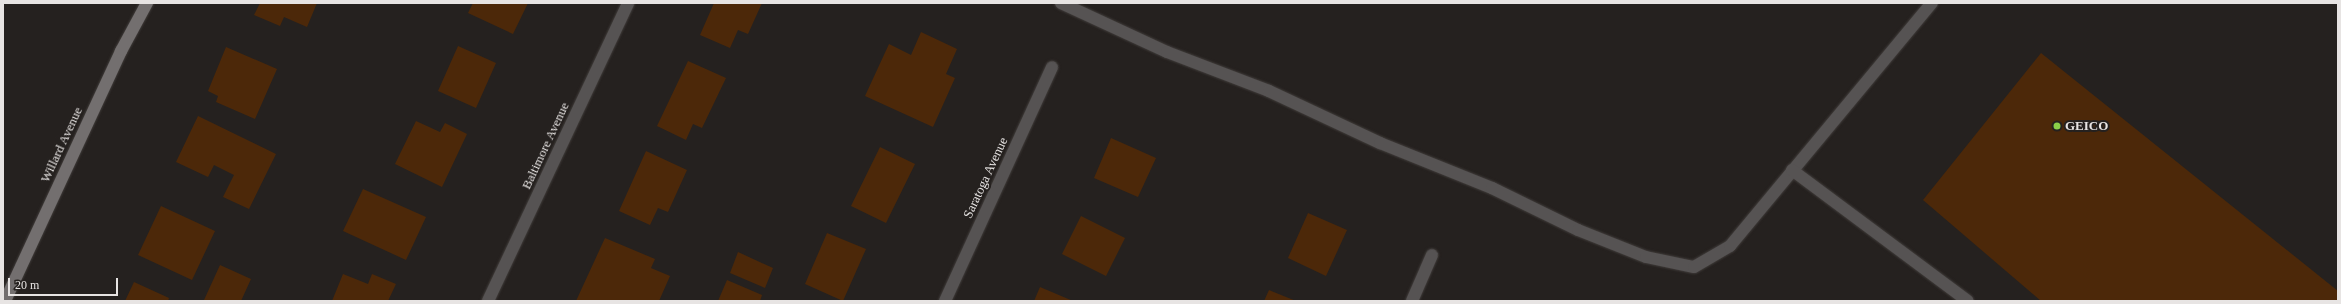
<!DOCTYPE html>
<style>
body{margin:0}
#map{position:relative;width:2341px;height:304px;overflow:hidden;background:#25211f;font-family:"Times New Roman",serif}
div>[style]{position:absolute}
[style*='--x']{left:calc(var(--x)*1px);top:calc(var(--y)*1px);width:calc(var(--w)*1px);rotate:calc(var(--a)*1deg)}
.building>*{inset:0;background:#4c2809}
.roads{filter:drop-shadow(0 0 1px #403c3a) drop-shadow(0 0 1px #403c3a)}
.lane>*{height:12px;margin:-6px;padding:0 6px;transform-origin:6px;border-radius:6px;background:#565353}
.street>*{height:12px;margin:-6px;padding:0 6px;transform-origin:6px;border-radius:6px;background:#565353}
.secondary>*{height:12px;margin:-6px;padding:0 6px;transform-origin:6px;border-radius:6px;background:#736f6f}
.dots>*{width:11px;height:11px;translate:-50% -50%;box-sizing:border-box;border:2px solid #25211f;border-radius:50%}
span{translate:-50% -50%;white-space:nowrap;text-align:center;line-height:1.15;-webkit-text-stroke:4px #25211f;paint-order:stroke}
.poi-label{font-size:13px;color:#e7e4e3;font-weight:700}
.left{translate:0 -50%;text-align:left}
.street-label{font-size:13px;color:#e7e4e3}
.frame{position:absolute;inset:0;border:4px solid #e7e4e3;pointer-events:none}
.scale{position:absolute;left:8px;top:278px;width:110px;height:18px;box-sizing:border-box;border:2px solid #e7e4e3;border-top:0;padding-left:5px;font-size:12px;line-height:14px;white-space:nowrap;color:#e7e4e3;-webkit-text-stroke:3px #25211f;paint-order:stroke}
</style>
<div id="map">
<div class="building">
<div style="clip-path:polygon(260px 3px,317px 3px,307px 27px,284px 17px,280px 26px,254px 15px)"></div>
<div style="clip-path:polygon(473px 3px,528px 3px,513px 34px,468px 13px)"></div>
<div style="clip-path:polygon(714px 3px,762px 3px,748px 34px,738px 30px,730px 48px,700px 35px)"></div>
<div style="clip-path:polygon(921px 32px,957px 49px,946px 74px,955px 78px,933px 127px,865px 96px,889px 44px,911px 55px)"></div>
<div style="clip-path:polygon(458px 46px,496px 63px,476px 108px,438px 91px)"></div>
<div style="clip-path:polygon(226px 47px,277px 69px,255px 119px,216px 102px,218px 96px,208px 91px)"></div>
<div style="clip-path:polygon(2041px 53px,2338px 291px,2338px 301px,2041px 301px,1923px 200px)"></div>
<div style="clip-path:polygon(688px 61px,726px 78px,702px 128px,693px 124px,686px 140px,657px 126px)"></div>
<div style="clip-path:polygon(198px 116px,276px 154px,249px 209px,223px 197px,234px 175px,214px 165px,208px 177px,176px 162px)"></div>
<div style="clip-path:polygon(416px 121px,440px 132px,445px 123px,467px 134px,442px 187px,395px 164px)"></div>
<div style="clip-path:polygon(1111px 138px,1156px 158px,1138px 197px,1094px 178px)"></div>
<div style="clip-path:polygon(880px 147px,915px 164px,886px 223px,851px 206px)"></div>
<div style="clip-path:polygon(646px 151px,687px 170px,668px 212px,658px 208px,650px 225px,619px 211px)"></div>
<div style="clip-path:polygon(363px 189px,426px 217px,406px 260px,343px 231px)"></div>
<div style="clip-path:polygon(161px 206px,215px 231px,192px 280px,138px 255px)"></div>
<div style="clip-path:polygon(1308px 213px,1347px 230px,1326px 276px,1288px 258px)"></div>
<div style="clip-path:polygon(1081px 216px,1125px 238px,1106px 276px,1062px 254px)"></div>
<div style="clip-path:polygon(827px 233px,866px 249px,843px 301px,805px 284px)"></div>
<div style="clip-path:polygon(605px 238px,655px 259px,651px 268px,670px 276px,659px 301px,576px 301px)"></div>
<div style="clip-path:polygon(738px 252px,773px 268px,765px 288px,730px 273px)"></div>
<div style="clip-path:polygon(220px 265px,251px 279px,241px 301px,204px 300px)"></div>
<div style="clip-path:polygon(343px 274px,368px 284px,372px 274px,396px 284px,388px 301px,332px 301px)"></div>
<div style="clip-path:polygon(727px 280px,762px 295px,760px 301px,718px 301px)"></div>
<div style="clip-path:polygon(134px 282px,169px 298px,168px 301px,125px 301px)"></div>
<div style="clip-path:polygon(1040px 287px,1073px 301px,1034px 301px)"></div>
<div style="clip-path:polygon(1269px 290px,1296px 301px,1264px 301px)"></div>
</div>
<div class="roads">
<div class="lane">
<div style="--x:1061;--y:3;--w:117;--a:24.8"></div>
<div style="--x:1167;--y:52;--w:109;--a:20.9"></div>
<div style="--x:1269;--y:91;--w:123;--a:25.1"></div>
<div style="--x:1380;--y:143;--w:121;--a:21.9"></div>
<div style="--x:1492;--y:188;--w:96;--a:26"></div>
<div style="--x:1578;--y:230;--w:73;--a:21.7"></div>
<div style="--x:1646;--y:257;--w:49;--a:11.8"></div>
<div style="--x:1694;--y:267;--w:42;--a:-30.3"></div>
<div style="--x:1730;--y:246;--w:316;--a:-50.3"></div>
<div style="--x:1792;--y:170;--w:219;--a:36.7"></div>
</div>
<div class="street">
<div style="--x:488;--y:301;--w:329;--a:-64.8"></div>
<div style="--x:945;--y:301;--w:257;--a:-65.4"></div>
<div style="--x:1412;--y:301;--w:50;--a:-66.5"></div>
</div>
<div class="secondary">
<div style="--x:5;--y:301;--w:276;--a:-65.1"></div>
<div style="--x:121;--y:51;--w:55;--a:-61.6"></div>
</div>
</div>
<div class="dots">
<div style="left:2057px;top:126px;background:#8ace48"></div>
</div>
<div class="poi-label">
<span class="left" style="left:2065px;top:126px">GEICO</span>
</div>
<div class="street-label">
<span style="left:62px;top:145px;rotate:-65deg">Willard Avenue</span>
<span style="left:546px;top:146px;rotate:-65deg">Baltimore Avenue</span>
<span style="left:986px;top:178px;rotate:-65deg">Saratoga Avenue</span>
</div>
<div class="frame"></div>
<div class="scale">20 m</div>
</div>
